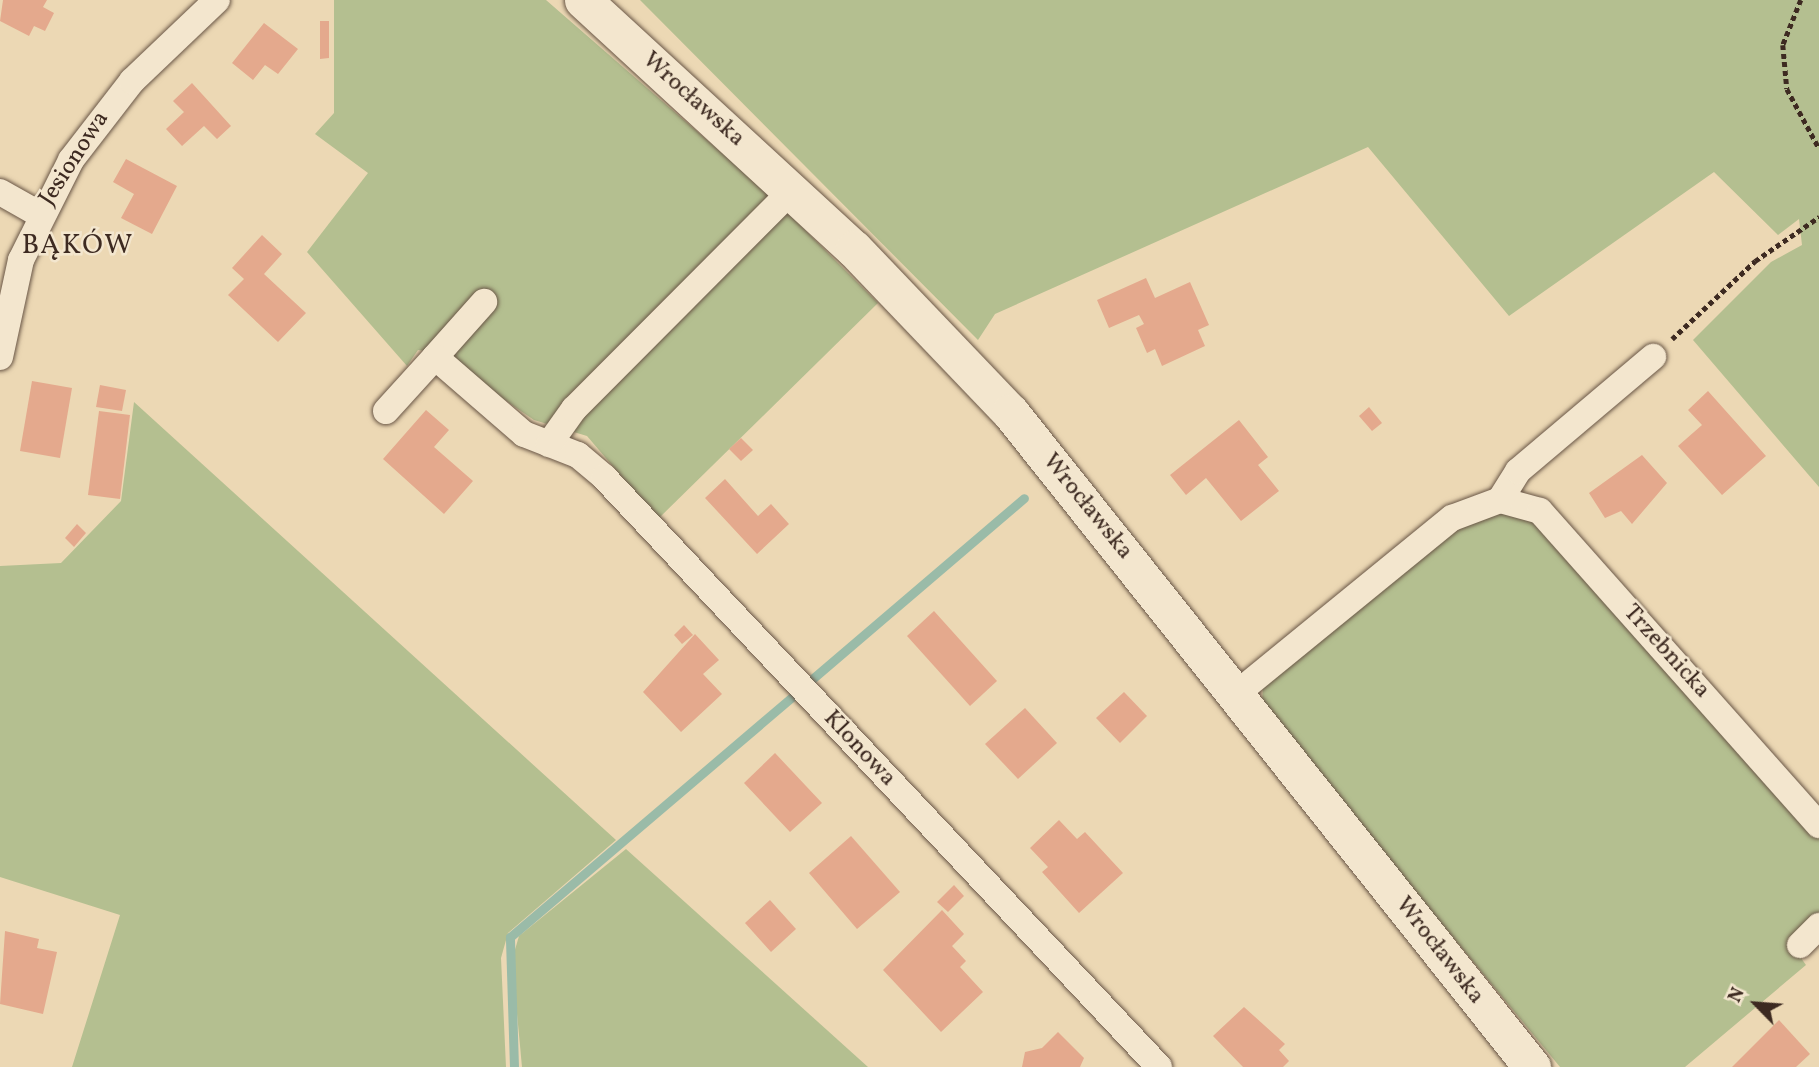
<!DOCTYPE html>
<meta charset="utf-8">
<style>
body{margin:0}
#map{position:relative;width:1819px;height:1067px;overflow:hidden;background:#ecd8b4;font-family:Vollkorn,serif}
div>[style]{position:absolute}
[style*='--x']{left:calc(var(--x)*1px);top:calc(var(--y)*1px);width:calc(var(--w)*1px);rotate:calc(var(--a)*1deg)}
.green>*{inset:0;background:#b4bf90}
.stream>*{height:9px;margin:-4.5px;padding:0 4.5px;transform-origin:4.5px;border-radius:4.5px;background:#9abba8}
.building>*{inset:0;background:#e4a98d}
.path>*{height:4.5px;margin-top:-2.25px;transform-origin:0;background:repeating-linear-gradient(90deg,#3d2a21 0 5px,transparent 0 8.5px)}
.roads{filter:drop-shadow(0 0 2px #695646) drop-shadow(0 0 2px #695646)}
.street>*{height:26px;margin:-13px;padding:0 13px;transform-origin:13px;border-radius:13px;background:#f3e6ce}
.secondary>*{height:37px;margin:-18.5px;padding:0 18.5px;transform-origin:18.5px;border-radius:18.5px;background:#f3e6ce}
span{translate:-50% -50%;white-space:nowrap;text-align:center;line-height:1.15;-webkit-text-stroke:5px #f3e6ce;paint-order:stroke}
.street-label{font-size:24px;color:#3d2a21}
.quarter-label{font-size:28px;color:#3d2a21;letter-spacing:2px}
.north{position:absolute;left:1721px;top:969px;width:70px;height:70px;-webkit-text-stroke:5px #f3e6ce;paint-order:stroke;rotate:295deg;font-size:19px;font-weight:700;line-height:28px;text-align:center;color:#3d2a21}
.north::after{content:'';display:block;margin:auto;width:24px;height:32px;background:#3d2a21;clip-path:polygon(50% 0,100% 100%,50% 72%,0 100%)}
</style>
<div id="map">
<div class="green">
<div style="clip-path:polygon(334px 0,546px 0,770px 195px,878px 303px,658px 519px,587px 436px,534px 420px,435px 352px,418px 350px,407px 366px,307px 252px,368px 173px,315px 134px,334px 113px)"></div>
<div style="clip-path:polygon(640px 0,1819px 0,1819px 487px,1693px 340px,1771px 262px,1802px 245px,1799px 219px,1778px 235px,1714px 172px,1509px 316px,1368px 147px,995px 314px,978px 340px)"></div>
<div style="clip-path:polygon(134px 402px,616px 840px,508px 933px,501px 958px,506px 1067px,72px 1067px,120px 915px,0 877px,0 566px,61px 563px,121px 501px)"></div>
<div style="clip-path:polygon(1486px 508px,1521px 509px,1819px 836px,1819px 913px,1791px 944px,1806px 965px,1685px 1067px,1560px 1067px,1262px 706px,1263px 685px,1288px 660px)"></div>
<div style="clip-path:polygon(626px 849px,868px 1067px,522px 1067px,512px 960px,519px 936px)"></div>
</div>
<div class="stream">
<div style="--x:811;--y:680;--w:280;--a:-40.5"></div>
<div style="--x:514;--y:1067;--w:130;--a:-91.8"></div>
<div style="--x:510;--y:937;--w:377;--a:-40.4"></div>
</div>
<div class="building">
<div style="clip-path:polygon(3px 0,47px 0,43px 7px,54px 13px,45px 31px,34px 26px,29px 36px,0 21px)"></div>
<div style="clip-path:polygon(320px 21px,329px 21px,329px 58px,320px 59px)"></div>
<div style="clip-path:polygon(264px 23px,298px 49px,278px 74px,265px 65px,253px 80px,232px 63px)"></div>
<div style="clip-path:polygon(192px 83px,231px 126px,217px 139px,204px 126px,182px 146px,166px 129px,184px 112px,173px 101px)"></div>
<div style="clip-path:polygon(126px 159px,177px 186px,152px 234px,121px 218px,134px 194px,113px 182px)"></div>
<div style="clip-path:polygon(262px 235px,282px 254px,264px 274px,306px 313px,278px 342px,228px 295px,244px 279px,232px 268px)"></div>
<div style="clip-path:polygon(1146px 278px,1155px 298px,1190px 282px,1209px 325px,1198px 330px,1205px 346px,1162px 366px,1155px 349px,1147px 353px,1136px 328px,1144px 324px,1139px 315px,1109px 328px,1097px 300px)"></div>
<div style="clip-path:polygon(32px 381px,72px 388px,60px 458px,20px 451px)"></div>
<div style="clip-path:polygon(100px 385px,126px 390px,122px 411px,96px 407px)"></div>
<div style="clip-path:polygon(1708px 391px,1766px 456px,1722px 495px,1678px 446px,1702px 425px,1688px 410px)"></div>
<div style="clip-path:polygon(1369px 407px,1382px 423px,1372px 431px,1359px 416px)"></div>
<div style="clip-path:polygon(426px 410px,449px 430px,434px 447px,473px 481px,444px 514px,383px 459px)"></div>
<div style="clip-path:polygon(99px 411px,130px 415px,120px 499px,88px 495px)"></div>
<div style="clip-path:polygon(1239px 420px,1268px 457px,1258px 465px,1279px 491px,1241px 521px,1206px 478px,1186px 495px,1170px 475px)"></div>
<div style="clip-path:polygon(741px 438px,753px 450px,741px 461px,729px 449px)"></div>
<div style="clip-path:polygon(1642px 455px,1667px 483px,1632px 524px,1621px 511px,1605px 518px,1589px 493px)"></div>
<div style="clip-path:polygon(725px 479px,758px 516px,771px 504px,789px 524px,757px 554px,705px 498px)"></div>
<div style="clip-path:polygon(77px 524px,86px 533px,74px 547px,65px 538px)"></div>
<div style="clip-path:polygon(934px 611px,997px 681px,970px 706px,907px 636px)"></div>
<div style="clip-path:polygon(684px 625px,693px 635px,682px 644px,674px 635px)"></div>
<div style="clip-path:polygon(695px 634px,719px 660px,703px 674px,722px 694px,681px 732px,643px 692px)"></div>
<div style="clip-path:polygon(1124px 692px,1147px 716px,1120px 743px,1096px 718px)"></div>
<div style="clip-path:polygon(1025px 708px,1057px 743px,1018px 779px,985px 744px)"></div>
<div style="clip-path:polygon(775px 753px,822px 803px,790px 832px,744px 783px)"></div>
<div style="clip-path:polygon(1059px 820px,1077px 839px,1085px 832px,1123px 873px,1079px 913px,1042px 872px,1048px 867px,1030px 848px)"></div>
<div style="clip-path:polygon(851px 836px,900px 892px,857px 929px,809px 873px)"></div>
<div style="clip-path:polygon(954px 885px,964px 896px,948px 912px,937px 902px)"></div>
<div style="clip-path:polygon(770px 900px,796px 929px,771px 952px,745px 923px)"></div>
<div style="clip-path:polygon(942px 910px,964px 934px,952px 946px,966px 961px,960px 967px,983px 992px,941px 1032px,883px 970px)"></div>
<div style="clip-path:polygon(5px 931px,39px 939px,37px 948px,57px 952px,43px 1014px,0 1004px)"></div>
<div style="clip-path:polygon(1244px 1007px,1285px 1044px,1279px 1050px,1289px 1061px,1283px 1067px,1243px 1067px,1213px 1036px)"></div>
<div style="clip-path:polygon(1779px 1020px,1810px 1054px,1796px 1067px,1732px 1067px)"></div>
<div style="clip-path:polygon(1058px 1032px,1084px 1058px,1080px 1067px,1022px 1067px,1025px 1052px,1042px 1048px)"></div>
</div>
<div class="path">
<div style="--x:1801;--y:0;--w:48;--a:111.8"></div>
<div style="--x:1783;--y:45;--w:44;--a:84.8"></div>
<div style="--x:1787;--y:89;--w:67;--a:61.5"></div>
<div style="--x:1672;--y:339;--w:114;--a:-43.2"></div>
<div style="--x:1755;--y:261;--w:78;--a:-34.5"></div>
</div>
<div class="roads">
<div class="street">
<div style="--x:0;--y:192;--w:45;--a:29.4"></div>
<div style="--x:0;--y:357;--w:99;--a:-77.8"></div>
<div style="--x:21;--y:260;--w:112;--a:-63.4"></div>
<div style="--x:71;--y:160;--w:100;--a:-52.3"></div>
<div style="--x:132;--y:81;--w:117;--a:-43.6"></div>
<div style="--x:435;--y:357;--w:74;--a:-48.3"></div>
<div style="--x:386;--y:411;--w:73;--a:-47.8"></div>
<div style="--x:435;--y:357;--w:118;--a:40.9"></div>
<div style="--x:524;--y:434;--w:58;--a:21.3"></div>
<div style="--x:578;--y:455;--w:34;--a:40"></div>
<div style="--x:604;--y:477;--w:810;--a:46.75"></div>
<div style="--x:549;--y:444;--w:43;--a:-54.5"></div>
<div style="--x:574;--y:409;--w:309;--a:-45.1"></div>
<div style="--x:1500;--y:500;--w:41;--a:15.4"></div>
<div style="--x:1540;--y:511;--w:420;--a:48.4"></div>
<div style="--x:1236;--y:694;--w:279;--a:-39.2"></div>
<div style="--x:1452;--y:518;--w:51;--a:-20.6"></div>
<div style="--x:1500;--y:500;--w:34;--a:-58"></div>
<div style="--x:1518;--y:471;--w:177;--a:-40.2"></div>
<div style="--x:1800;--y:945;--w:27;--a:-45"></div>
</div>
<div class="secondary">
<div style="--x:583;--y:0;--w:368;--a:42.6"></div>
<div style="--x:854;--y:249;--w:226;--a:46.3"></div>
<div style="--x:1010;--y:412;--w:838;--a:51.45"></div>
</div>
</div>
<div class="street-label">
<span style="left:693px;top:100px;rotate:42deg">Wrocławska</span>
<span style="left:75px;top:159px;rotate:-57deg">Jesionowa</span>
<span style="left:1087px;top:507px;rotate:51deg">Wrocławska</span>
<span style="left:1666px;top:652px;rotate:48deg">Trzebnicka</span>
<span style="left:859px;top:749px;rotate:47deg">Klonowa</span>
<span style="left:1439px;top:951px;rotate:52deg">Wrocławska</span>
</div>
<div class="quarter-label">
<span style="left:78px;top:246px">BĄKÓW</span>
</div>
<div class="north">N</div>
</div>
